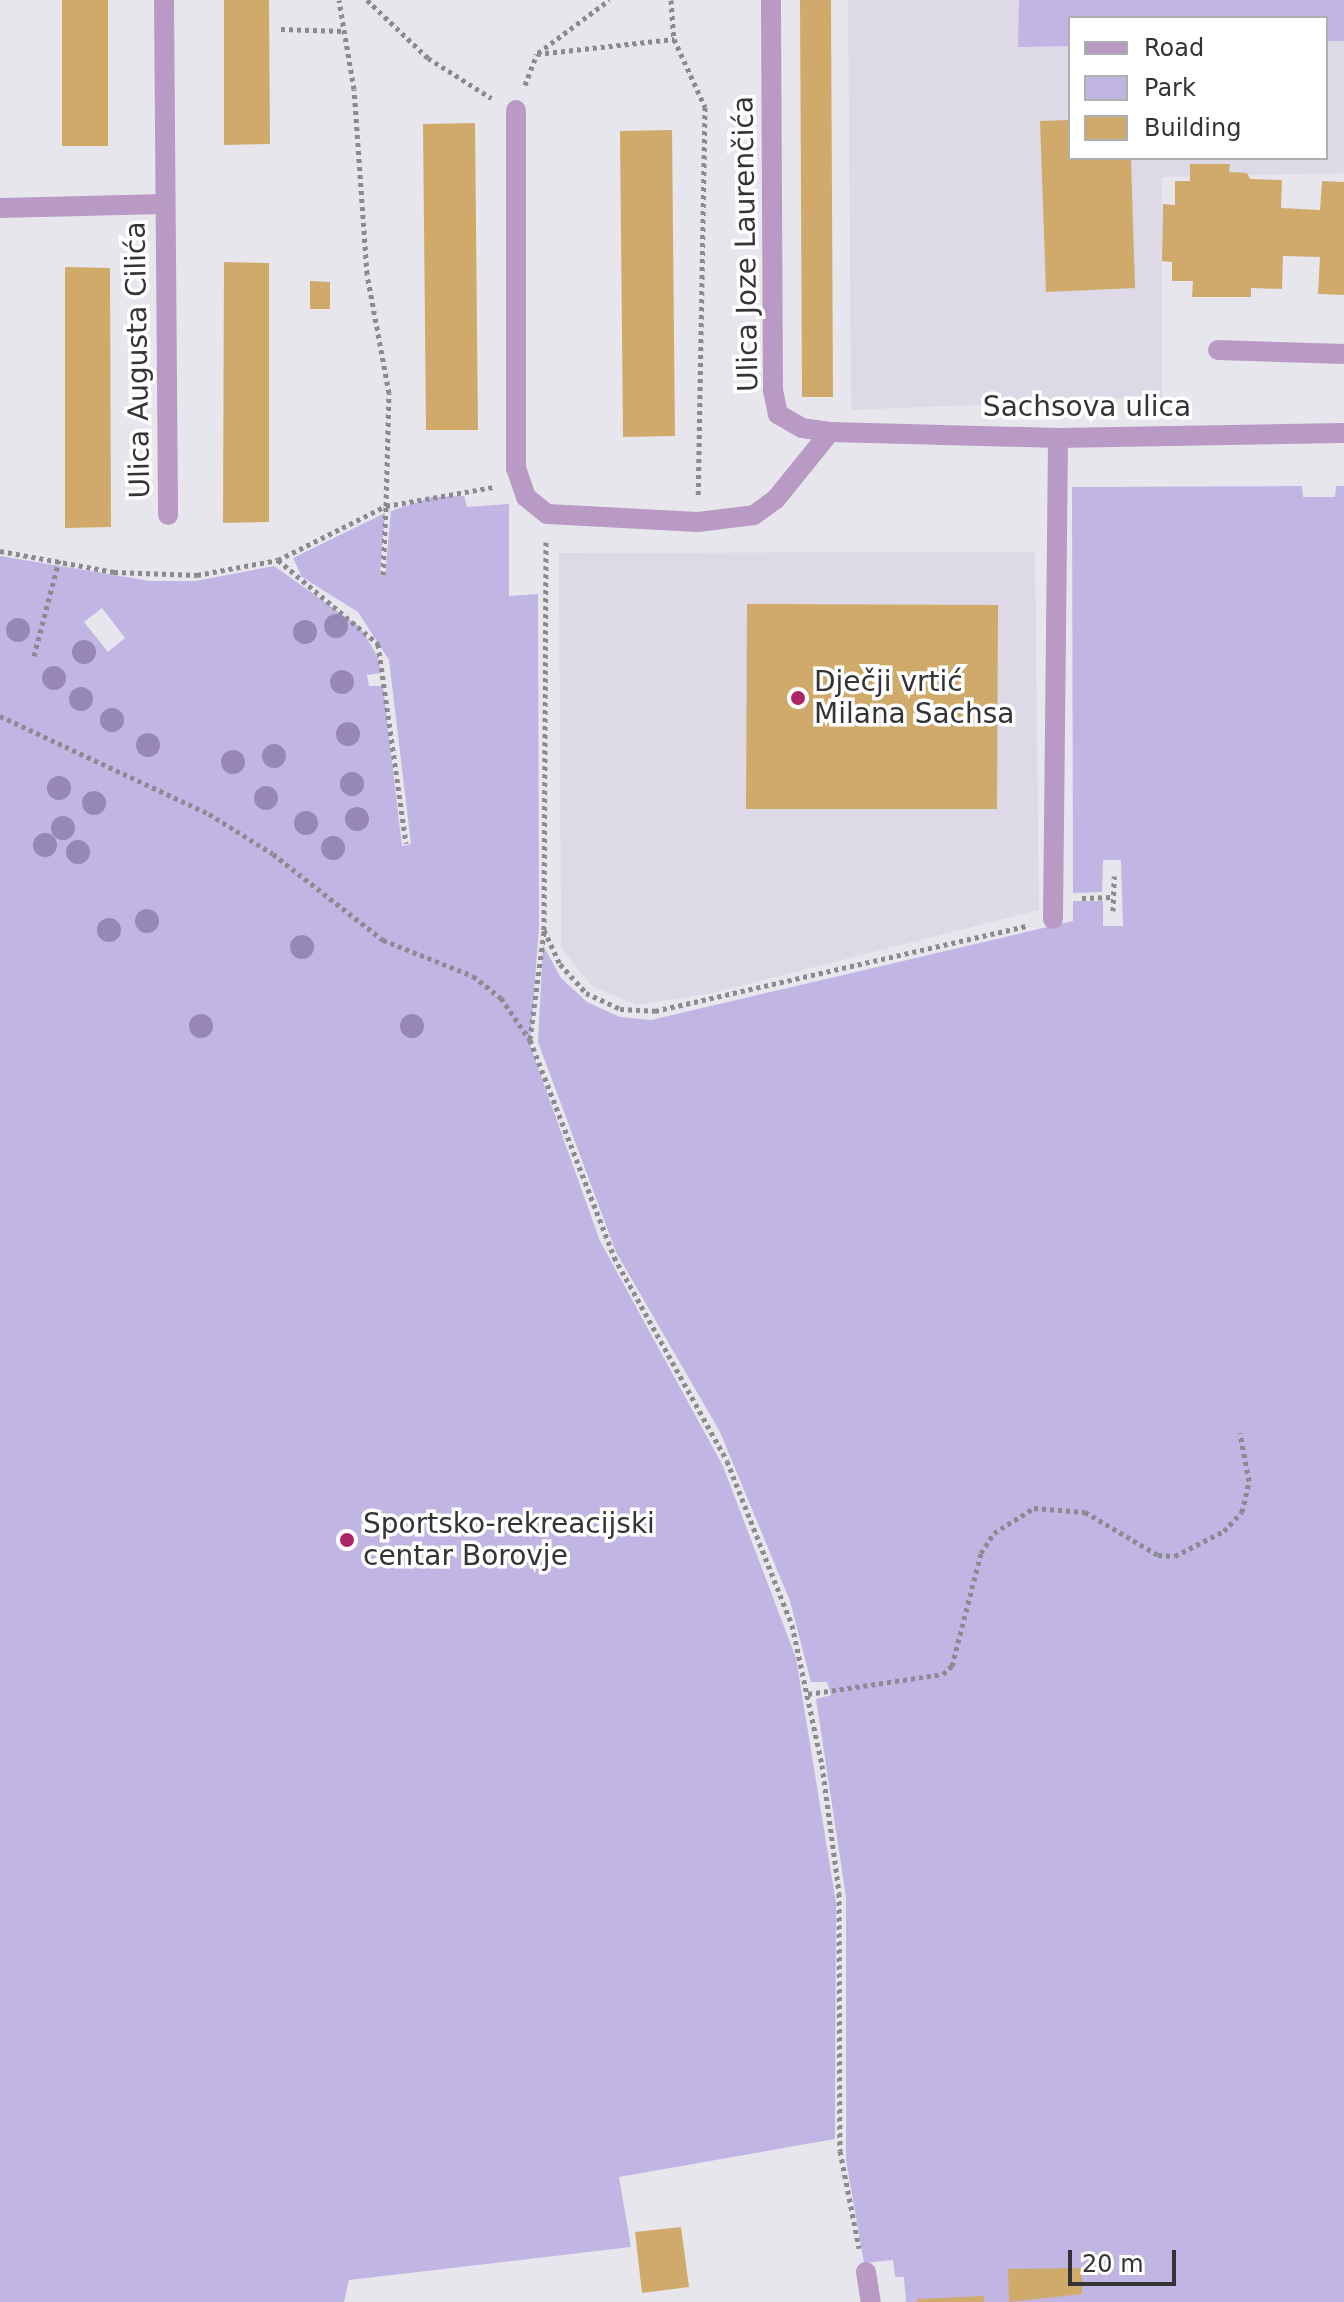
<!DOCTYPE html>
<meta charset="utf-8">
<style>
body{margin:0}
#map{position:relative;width:1344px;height:2302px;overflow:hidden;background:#e8e6ed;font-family:"DejaVu Sans",sans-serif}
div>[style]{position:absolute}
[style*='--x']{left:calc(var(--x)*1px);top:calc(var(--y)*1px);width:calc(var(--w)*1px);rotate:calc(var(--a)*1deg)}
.built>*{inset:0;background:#ddd9e7}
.green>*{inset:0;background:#c1b5e3}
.building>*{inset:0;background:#d0aa6b}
.path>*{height:5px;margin-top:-2.5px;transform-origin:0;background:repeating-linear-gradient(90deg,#8b8a8e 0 4px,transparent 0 8px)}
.minor>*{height:20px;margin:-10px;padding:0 10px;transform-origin:10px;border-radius:10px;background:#b99ac4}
.trees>*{width:24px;height:24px;margin:-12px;border-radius:50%;background:#9787b4}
.dots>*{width:22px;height:22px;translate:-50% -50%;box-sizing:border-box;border:4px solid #fff;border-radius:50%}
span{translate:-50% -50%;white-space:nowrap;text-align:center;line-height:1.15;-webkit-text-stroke:7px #fff;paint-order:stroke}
.street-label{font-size:28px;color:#343436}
.poi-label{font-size:28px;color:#343436}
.left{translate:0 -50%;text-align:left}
.legend{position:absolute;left:1068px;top:16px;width:260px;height:144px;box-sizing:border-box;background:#fff;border:2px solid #aeaeaf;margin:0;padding:10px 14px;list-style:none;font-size:24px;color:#343436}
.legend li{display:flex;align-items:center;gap:16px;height:40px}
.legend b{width:40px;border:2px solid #aeaeaf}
.scale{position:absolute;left:1068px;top:2250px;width:108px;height:36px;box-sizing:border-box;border:4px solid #343436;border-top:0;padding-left:10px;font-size:24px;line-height:28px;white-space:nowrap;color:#343436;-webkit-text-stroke:6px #fff;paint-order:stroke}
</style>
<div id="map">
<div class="built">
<div style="clip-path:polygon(evenodd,848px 0,1344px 0,1344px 173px,1162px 177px,1162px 397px,851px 410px,848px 0,1070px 18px,1326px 18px,1326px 158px,1070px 158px,1070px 18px)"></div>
<div style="clip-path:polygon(1035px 552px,1039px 910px,708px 994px,636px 1005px,592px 986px,561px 948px,559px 553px)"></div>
</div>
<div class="green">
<div style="clip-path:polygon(1019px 0,1344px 0,1344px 41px,1326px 41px,1326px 18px,1070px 18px,1070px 46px,1018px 47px)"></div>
<div style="clip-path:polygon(1302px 486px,1303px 497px,1335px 497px,1336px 486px,1344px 486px,1344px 2302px,906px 2302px,904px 2277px,895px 2277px,893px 2260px,864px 2263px,846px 2160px,846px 1897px,816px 1699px,831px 1695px,827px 1682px,811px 1682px,790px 1601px,720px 1432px,616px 1252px,538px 1042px,543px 945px,561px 978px,587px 1002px,620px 1017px,651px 1020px,1073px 921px,1073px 901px,1103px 901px,1103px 926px,1123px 926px,1121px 860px,1103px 860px,1102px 892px,1073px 893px,1072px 487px)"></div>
<div style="clip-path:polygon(evenodd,464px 496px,467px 507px,509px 504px,509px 596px,538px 594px,539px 928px,530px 1045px,600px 1241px,723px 1466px,796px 1658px,836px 1903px,835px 2139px,619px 2177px,631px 2247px,349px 2280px,344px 2302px,0 2302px,0 556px,150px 581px,196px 581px,274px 566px,360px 627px,378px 657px,381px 673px,367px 675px,369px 686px,383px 686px,402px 846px,411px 844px,389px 660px,358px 612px,302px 577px,293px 558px,385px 513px,380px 575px,385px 576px,391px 511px,432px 497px,464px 496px,102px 608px,125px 638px,108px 652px,84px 622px,102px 608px)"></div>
</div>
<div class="building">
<div style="clip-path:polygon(62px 0,108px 0,108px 146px,62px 146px)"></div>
<div style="clip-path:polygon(224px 0,269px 0,270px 144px,224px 145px)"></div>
<div style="clip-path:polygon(800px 0,831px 0,833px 397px,802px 397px)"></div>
<div style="clip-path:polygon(1070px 120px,1070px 158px,1131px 158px,1135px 288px,1046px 292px,1040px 121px)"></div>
<div style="clip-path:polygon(475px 123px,478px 430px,426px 430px,423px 124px)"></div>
<div style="clip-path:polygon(672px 130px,675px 436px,623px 437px,620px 131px)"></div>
<div style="clip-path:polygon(1190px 164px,1230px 164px,1229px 172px,1247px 173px,1250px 179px,1282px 180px,1281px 208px,1320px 210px,1322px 181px,1344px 182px,1344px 295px,1318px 294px,1320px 257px,1283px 256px,1282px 289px,1251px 288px,1251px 297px,1192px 297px,1193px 281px,1172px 281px,1172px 262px,1162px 261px,1163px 204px,1175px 205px,1175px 181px,1190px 181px)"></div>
<div style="clip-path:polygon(224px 262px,269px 263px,269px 522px,223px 523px)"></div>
<div style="clip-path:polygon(65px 267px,110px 268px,111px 527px,65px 528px)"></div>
<div style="clip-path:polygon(310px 281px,330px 282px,330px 309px,310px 309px)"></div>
<div style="clip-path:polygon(747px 604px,998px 605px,997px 809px,746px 809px)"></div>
<div style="clip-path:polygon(681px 2227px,689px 2287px,642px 2293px,635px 2232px)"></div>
<div style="clip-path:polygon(1082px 2268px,1082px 2294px,1009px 2302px,1008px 2269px)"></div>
<div style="clip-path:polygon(984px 2296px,984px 2302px,917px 2302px,917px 2299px)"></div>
</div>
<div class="path">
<div style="--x:367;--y:0;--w:84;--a:43.6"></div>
<div style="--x:428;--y:58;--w:75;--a:32.4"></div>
<div style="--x:671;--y:0;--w:39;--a:86"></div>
<div style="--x:674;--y:39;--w:75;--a:65.5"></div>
<div style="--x:705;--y:107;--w:389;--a:91"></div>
<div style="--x:281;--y:29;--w:62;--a:1.8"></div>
<div style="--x:538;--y:53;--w:89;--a:-36.7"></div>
<div style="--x:525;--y:85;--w:33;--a:-69"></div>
<div style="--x:537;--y:54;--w:138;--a:-6.2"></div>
<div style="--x:546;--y:542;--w:388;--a:90.3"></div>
<div style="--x:544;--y:930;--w:38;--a:65"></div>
<div style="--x:560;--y:964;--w:39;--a:48"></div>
<div style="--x:586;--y:993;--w:38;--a:25"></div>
<div style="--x:620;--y:1009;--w:35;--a:3"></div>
<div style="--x:655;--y:1011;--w:384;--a:-12.9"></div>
<div style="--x:0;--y:551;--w:116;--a:10.4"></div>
<div style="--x:114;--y:572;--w:83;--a:2.1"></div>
<div style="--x:197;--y:575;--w:82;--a:-10.5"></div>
<div style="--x:278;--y:560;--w:121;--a:-26.6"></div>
<div style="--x:386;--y:506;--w:113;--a:-88.5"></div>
<div style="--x:389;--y:393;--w:121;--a:-100.5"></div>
<div style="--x:367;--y:274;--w:185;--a:-94"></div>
<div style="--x:354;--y:89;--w:90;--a:-99.6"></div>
<div style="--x:278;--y:560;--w:131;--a:40"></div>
<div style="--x:378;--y:644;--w:201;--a:82"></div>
<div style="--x:383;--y:575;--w:69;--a:-87.5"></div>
<div style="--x:386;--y:506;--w:110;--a:-10"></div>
<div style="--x:34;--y:656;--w:99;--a:-75.4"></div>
<div style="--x:0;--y:716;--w:231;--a:25.1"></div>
<div style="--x:209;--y:814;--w:75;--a:32"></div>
<div style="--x:273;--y:854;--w:140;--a:38"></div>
<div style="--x:383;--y:940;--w:97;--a:21.8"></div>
<div style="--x:473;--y:976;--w:36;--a:38"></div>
<div style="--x:501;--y:998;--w:51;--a:55.4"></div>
<div style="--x:530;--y:1040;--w:233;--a:68.8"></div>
<div style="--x:614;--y:1257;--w:233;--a:61"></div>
<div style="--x:727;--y:1461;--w:176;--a:68.4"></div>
<div style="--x:792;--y:1625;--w:143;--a:77.9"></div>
<div style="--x:822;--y:1765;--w:129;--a:82.4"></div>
<div style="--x:839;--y:1893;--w:258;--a:89.8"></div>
<div style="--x:840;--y:2151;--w:99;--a:78.9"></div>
<div style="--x:1082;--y:898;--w:31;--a:-2"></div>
<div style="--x:1113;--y:911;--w:35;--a:-88"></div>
<div style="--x:530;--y:1039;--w:109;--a:-82.6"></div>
<div style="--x:808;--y:1694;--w:136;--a:-8.4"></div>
<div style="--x:943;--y:1674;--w:12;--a:-42"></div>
<div style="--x:952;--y:1666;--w:117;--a:-75.6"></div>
<div style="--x:981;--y:1553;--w:24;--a:-57"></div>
<div style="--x:994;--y:1533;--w:47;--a:-32"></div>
<div style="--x:1034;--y:1508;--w:51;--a:4.5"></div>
<div style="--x:1085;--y:1512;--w:85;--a:30.5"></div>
<div style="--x:1158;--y:1555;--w:17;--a:3"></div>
<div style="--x:1175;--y:1556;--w:55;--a:-27"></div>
<div style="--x:1224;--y:1531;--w:26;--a:-47"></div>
<div style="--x:1242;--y:1512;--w:32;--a:-77"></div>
<div style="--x:1249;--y:1481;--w:49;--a:-100.6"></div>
</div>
<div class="minor">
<div style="--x:164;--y:0;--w:515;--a:89.55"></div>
<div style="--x:516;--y:110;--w:358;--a:90"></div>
<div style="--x:516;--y:468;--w:31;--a:71"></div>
<div style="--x:526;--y:497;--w:27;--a:39"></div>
<div style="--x:547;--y:514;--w:151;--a:3"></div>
<div style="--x:698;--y:522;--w:56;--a:-7.1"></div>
<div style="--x:754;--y:515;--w:27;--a:-36"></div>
<div style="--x:776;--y:499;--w:86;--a:-51.1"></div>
<div style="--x:830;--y:432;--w:28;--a:-172"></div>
<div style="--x:802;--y:428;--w:28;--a:-150"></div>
<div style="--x:778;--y:414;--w:25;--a:-102"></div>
<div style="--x:773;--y:390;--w:390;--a:-90.3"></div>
<div style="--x:0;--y:208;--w:164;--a:-1.4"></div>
<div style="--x:1218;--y:350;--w:126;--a:1.8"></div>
<div style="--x:830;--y:432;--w:228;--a:1.5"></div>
<div style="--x:1058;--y:438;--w:286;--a:-1"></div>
<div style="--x:1053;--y:919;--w:481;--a:-89.4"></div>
<div style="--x:866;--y:2272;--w:30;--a:81"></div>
</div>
<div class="trees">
<div style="left:336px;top:626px"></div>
<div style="left:18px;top:630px"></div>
<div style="left:305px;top:632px"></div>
<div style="left:84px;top:652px"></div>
<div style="left:54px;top:678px"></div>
<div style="left:342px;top:682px"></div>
<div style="left:81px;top:699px"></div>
<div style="left:112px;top:720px"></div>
<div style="left:348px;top:734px"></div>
<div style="left:148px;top:745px"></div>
<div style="left:274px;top:756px"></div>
<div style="left:233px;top:762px"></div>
<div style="left:352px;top:784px"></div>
<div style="left:59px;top:788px"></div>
<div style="left:266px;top:798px"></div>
<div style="left:94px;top:803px"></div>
<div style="left:357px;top:819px"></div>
<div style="left:306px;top:823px"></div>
<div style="left:63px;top:828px"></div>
<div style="left:45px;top:845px"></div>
<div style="left:333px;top:848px"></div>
<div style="left:78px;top:852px"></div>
<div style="left:147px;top:921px"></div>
<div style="left:109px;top:930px"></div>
<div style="left:302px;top:947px"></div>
<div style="left:201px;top:1026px"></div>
<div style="left:412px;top:1026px"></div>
</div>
<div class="dots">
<div style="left:798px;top:698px;background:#af2667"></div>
<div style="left:347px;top:1540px;background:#af2667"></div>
</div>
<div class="street-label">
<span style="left:746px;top:244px;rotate:-91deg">Ulica Joze Laurenčića</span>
<span style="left:138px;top:360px;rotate:-91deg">Ulica Augusta Cilića</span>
<span style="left:1087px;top:407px">Sachsova ulica</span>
</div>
<div class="poi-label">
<span class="left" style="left:814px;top:698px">Dječji vrtić<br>Milana Sachsa</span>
<span class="left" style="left:363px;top:1540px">Sportsko-rekreacijski<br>centar Borovje</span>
</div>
<ul class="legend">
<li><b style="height:10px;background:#b99ac4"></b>Road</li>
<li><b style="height:22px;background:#c1b5e3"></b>Park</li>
<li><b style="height:22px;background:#d0aa6b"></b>Building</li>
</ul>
<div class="scale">20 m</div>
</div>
